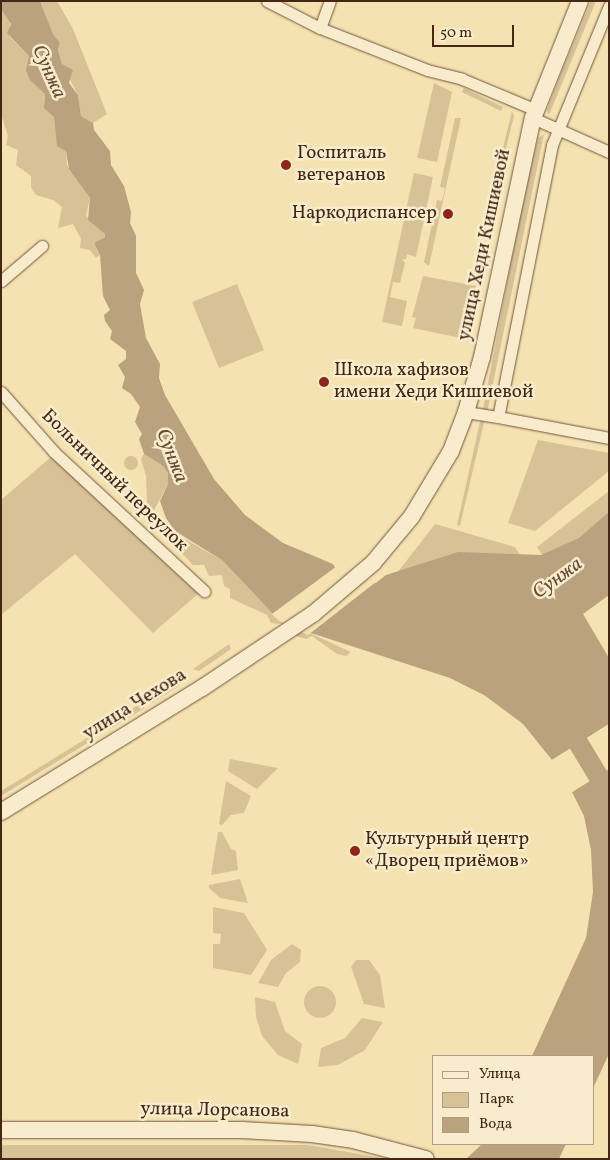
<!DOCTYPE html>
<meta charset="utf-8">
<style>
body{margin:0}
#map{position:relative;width:610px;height:1160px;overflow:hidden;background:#f5e2b1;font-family:Vollkorn,serif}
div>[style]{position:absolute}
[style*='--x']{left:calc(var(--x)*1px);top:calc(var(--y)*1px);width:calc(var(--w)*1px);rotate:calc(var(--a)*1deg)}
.green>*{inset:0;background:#d7c297}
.round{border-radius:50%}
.water>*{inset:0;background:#b9a27d}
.pier>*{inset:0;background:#f5e2b1}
.river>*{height:20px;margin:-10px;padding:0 10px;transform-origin:10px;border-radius:10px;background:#b9a27d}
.roads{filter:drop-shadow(0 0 1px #71553e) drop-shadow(0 0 1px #71553e)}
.street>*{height:11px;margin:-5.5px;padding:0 5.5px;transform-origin:5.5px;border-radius:5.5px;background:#f8eccc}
.secondary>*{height:16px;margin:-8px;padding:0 8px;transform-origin:8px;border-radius:8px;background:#f8eccc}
.dots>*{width:14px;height:14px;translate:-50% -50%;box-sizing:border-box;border:2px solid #f8eccc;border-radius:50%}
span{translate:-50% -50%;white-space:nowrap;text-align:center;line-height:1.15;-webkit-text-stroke:5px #f8eccc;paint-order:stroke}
.poi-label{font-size:19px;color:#452617}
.left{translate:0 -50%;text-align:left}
.right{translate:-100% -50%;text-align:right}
.street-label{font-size:19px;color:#452617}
.water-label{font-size:20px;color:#684b36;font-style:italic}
.frame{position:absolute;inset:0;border:2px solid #452617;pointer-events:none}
.legend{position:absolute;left:432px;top:1055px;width:162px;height:90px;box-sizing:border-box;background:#f8eccc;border:1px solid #b09d84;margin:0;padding:6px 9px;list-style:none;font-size:15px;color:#452617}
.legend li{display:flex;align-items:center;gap:10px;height:25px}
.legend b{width:25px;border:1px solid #b09d84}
.scale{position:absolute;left:432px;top:25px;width:82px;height:22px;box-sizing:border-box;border:2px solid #452617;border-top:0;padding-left:6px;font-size:15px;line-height:18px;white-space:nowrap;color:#452617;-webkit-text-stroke:4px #f8eccc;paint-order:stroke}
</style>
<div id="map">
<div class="green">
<div style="clip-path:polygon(40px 1px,57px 1px,73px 29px,107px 114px,93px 123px,81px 116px,78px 95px,62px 64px,58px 50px,60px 43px,53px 34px)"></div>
<div style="clip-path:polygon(591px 1px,596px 1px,549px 115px,547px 110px,559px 78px)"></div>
<div style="clip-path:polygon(1px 9px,10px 21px,9px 36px,29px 56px,27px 73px,45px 94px,44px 104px,54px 117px,57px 142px,66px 151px,67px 165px,90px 198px,86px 216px,105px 234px,105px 237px,94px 243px,100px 255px,96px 258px,90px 250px,80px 248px,81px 239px,73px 224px,58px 228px,62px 207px,53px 200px,36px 195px,31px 187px,31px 176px,16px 165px,18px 150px,6px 145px,8px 136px,1px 114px)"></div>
<div style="clip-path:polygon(434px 83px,452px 92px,437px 162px,417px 158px)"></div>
<div style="clip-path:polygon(464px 88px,503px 107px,501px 111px,462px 92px)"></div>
<div style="clip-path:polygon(512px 111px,514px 116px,497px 185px,494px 184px)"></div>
<div style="clip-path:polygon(455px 118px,461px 118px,429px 266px,424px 262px,437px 200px,442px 201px,445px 188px,440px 187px)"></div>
<div style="clip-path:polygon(544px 134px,487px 413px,483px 409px,519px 221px,538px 138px)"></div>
<div style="clip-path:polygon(414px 173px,433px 177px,416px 257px,407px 254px,406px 259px,402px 259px,405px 263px,400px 283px,393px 282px,390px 297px,407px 301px,402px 326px,382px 322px)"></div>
<div style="clip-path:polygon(423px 276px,476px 286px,465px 339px,413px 328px,416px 318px,412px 317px)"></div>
<div style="clip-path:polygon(237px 284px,264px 350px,219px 368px,192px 302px)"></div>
<div style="clip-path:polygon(485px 418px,460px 526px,457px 525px,480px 422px)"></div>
<div style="clip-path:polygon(538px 440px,609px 453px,609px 471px,535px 531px,508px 523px)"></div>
<div style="clip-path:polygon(144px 454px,163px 466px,169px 473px,168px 484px,154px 510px,147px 503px,146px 476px,141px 459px)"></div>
<div class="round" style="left:124px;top:456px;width:14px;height:14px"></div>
<div style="clip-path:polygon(52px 456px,199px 593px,153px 633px,75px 554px,1px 615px,1px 500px)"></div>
<div style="clip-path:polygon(609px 491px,609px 574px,574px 605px,537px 547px)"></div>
<div style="clip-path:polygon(435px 524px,515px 547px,584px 654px,390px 582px)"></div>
<div style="clip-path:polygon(167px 529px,222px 560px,277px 618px,351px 652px,346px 656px,337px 654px,312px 636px,306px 639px,292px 635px,282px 624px,271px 623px,267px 615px,230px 598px,230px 589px,224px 586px,222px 575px,209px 576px,204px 565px,193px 565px,166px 536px)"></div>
<div style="clip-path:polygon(229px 644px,231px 649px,221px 656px,199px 671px,193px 669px)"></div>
<div style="clip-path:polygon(183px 676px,178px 687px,152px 703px,147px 699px)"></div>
<div style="clip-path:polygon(140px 704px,145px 708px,110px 729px,100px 729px)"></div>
<div style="clip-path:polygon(92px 735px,89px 742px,1px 796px,1px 791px)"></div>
<div style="clip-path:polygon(230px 759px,278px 768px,257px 789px,228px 771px)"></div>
<div style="clip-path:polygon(226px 781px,251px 796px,244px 813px,231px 815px,222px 825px,219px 824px)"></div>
<div style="clip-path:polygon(218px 832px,222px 832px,231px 849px,236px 851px,238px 870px,211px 875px)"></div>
<div style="clip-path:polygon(240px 879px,248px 903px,220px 898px,209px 888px,209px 885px)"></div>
<div style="clip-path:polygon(213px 907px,244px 913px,267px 950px,251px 975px,213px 968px,213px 944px,220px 944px,221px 934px,213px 933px)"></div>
<div style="clip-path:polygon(292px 944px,301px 950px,300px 962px,286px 973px,278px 987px,258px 983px,271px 960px)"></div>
<div style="clip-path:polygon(356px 960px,369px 960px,380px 975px,385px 1008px,364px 1004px,351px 967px)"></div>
<div class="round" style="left:304px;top:986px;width:32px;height:32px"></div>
<div style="clip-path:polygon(255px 997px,275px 1002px,285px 1031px,302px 1044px,298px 1064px,278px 1055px,262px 1036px,256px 1017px)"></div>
<div style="clip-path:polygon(362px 1018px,383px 1022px,365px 1050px,338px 1065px,318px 1067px,321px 1048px,345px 1038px)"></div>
<div style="clip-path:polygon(1px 1145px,308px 1145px,388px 1159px,1px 1159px)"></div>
</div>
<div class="water">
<div style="clip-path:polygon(1px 1px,40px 1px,53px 34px,60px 43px,58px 50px,62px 64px,73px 70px,69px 83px,78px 95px,81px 116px,93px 123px,94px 130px,110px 151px,111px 165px,124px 186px,131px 212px,130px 223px,136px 236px,136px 273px,144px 290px,140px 304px,146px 338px,160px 364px,159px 378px,165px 395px,214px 479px,245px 515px,283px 543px,333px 564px,339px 575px,376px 583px,386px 575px,458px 552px,541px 555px,579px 538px,609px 512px,609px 595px,583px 614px,609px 658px,609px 724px,552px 760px,523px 724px,484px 695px,450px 678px,311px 633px,277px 618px,222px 560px,175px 531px,166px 518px,160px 501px,168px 484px,168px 473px,163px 466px,144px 454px,139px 439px,142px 434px,135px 422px,140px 407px,131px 394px,122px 388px,125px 377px,118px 365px,126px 359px,126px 351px,110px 339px,112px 331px,105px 321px,104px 315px,110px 310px,103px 296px,100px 255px,94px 243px,105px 237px,105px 234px,88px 220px,90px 198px,69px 169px,66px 151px,57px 146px,54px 117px,44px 108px,45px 94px,30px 80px,26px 70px,29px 56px,7px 33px,11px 24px,1px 9px)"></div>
<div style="clip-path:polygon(609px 769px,609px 1054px,594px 1086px,594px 1056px,532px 1056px,586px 938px,593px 892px,591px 850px,584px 816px,572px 792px)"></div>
<div style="clip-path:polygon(482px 1144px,566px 1144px,559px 1159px,466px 1159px)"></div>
</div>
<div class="pier">
<div style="clip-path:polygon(337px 566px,340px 573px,355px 579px,375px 580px,390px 571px,308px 635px,279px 621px,272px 614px)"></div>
<div style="clip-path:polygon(609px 724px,609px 727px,553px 762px,552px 760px)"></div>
<div style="clip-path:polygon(609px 767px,609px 769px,572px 792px,571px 790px)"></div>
</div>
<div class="river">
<div style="--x:565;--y:721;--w:85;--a:58.9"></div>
</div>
<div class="roads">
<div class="street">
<div style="--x:267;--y:1;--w:59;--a:27"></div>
<div style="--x:320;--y:28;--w:115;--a:21.4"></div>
<div style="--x:427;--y:70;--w:36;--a:14"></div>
<div style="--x:462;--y:79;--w:80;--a:22.7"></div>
<div style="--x:609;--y:6;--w:150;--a:112.3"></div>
<div style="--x:552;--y:145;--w:277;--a:101.2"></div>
<div style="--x:498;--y:417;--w:113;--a:10.7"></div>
<div style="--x:320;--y:28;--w:29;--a:-70"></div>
<div style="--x:533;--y:118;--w:83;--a:24.1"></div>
<div style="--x:1;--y:281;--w:54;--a:-40.5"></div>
<div style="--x:1;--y:392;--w:80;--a:48.5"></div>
<div style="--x:54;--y:452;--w:205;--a:42.8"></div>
<div style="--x:466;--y:412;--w:32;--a:9"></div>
</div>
<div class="secondary">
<div style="--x:1;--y:812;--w:236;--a:-31.7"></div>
<div style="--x:202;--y:688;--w:133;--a:-33.7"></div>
<div style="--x:313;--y:614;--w:79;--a:-40.4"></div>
<div style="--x:373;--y:563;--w:61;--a:-50.3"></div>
<div style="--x:412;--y:516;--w:76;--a:-59"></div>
<div style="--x:451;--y:451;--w:42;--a:-69"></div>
<div style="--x:466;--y:412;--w:57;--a:-73.8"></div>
<div style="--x:482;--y:357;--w:244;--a:-78"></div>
<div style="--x:533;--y:118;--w:126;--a:-68.1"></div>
<div style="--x:1;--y:1130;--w:241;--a:0"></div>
<div style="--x:242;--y:1130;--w:70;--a:3.3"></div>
<div style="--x:312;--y:1134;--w:41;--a:8.3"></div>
<div style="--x:353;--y:1140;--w:75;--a:14.6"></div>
</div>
</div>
<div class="dots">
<div style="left:286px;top:165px;background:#8f2418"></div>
<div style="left:448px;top:214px;background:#8f2418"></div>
<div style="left:324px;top:382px;background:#8f2418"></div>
<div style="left:355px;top:851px;background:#8f2418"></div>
</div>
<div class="poi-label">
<span class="left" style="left:297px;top:165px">Госпиталь<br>ветеранов</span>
<span class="right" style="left:437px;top:214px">Наркодиспансер</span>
<span class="left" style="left:334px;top:382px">Школа хафизов<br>имени Хеди Кишиевой</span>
<span class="left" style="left:365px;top:851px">Культурный центр<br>«Дворец приёмов»</span>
</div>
<div class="street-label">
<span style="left:485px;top:245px;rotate:-78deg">улица Хеди Кишиевой</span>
<span style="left:114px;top:481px;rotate:44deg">Больничный переулок</span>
<span style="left:135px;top:705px;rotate:-32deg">улица Чехова</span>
<span style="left:215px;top:1111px;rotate:1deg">улица Лорсанова</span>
</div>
<div class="water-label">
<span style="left:48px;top:72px;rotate:66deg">Сунжа</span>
<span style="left:171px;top:456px;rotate:69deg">Сунжа</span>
<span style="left:558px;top:579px;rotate:-36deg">Сунжа</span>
</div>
<div class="frame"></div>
<ul class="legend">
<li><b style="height:6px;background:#f8eccc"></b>Улица</li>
<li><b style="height:14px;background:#d7c297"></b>Парк</li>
<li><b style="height:14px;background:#b9a27d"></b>Вода</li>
</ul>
<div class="scale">50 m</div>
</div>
